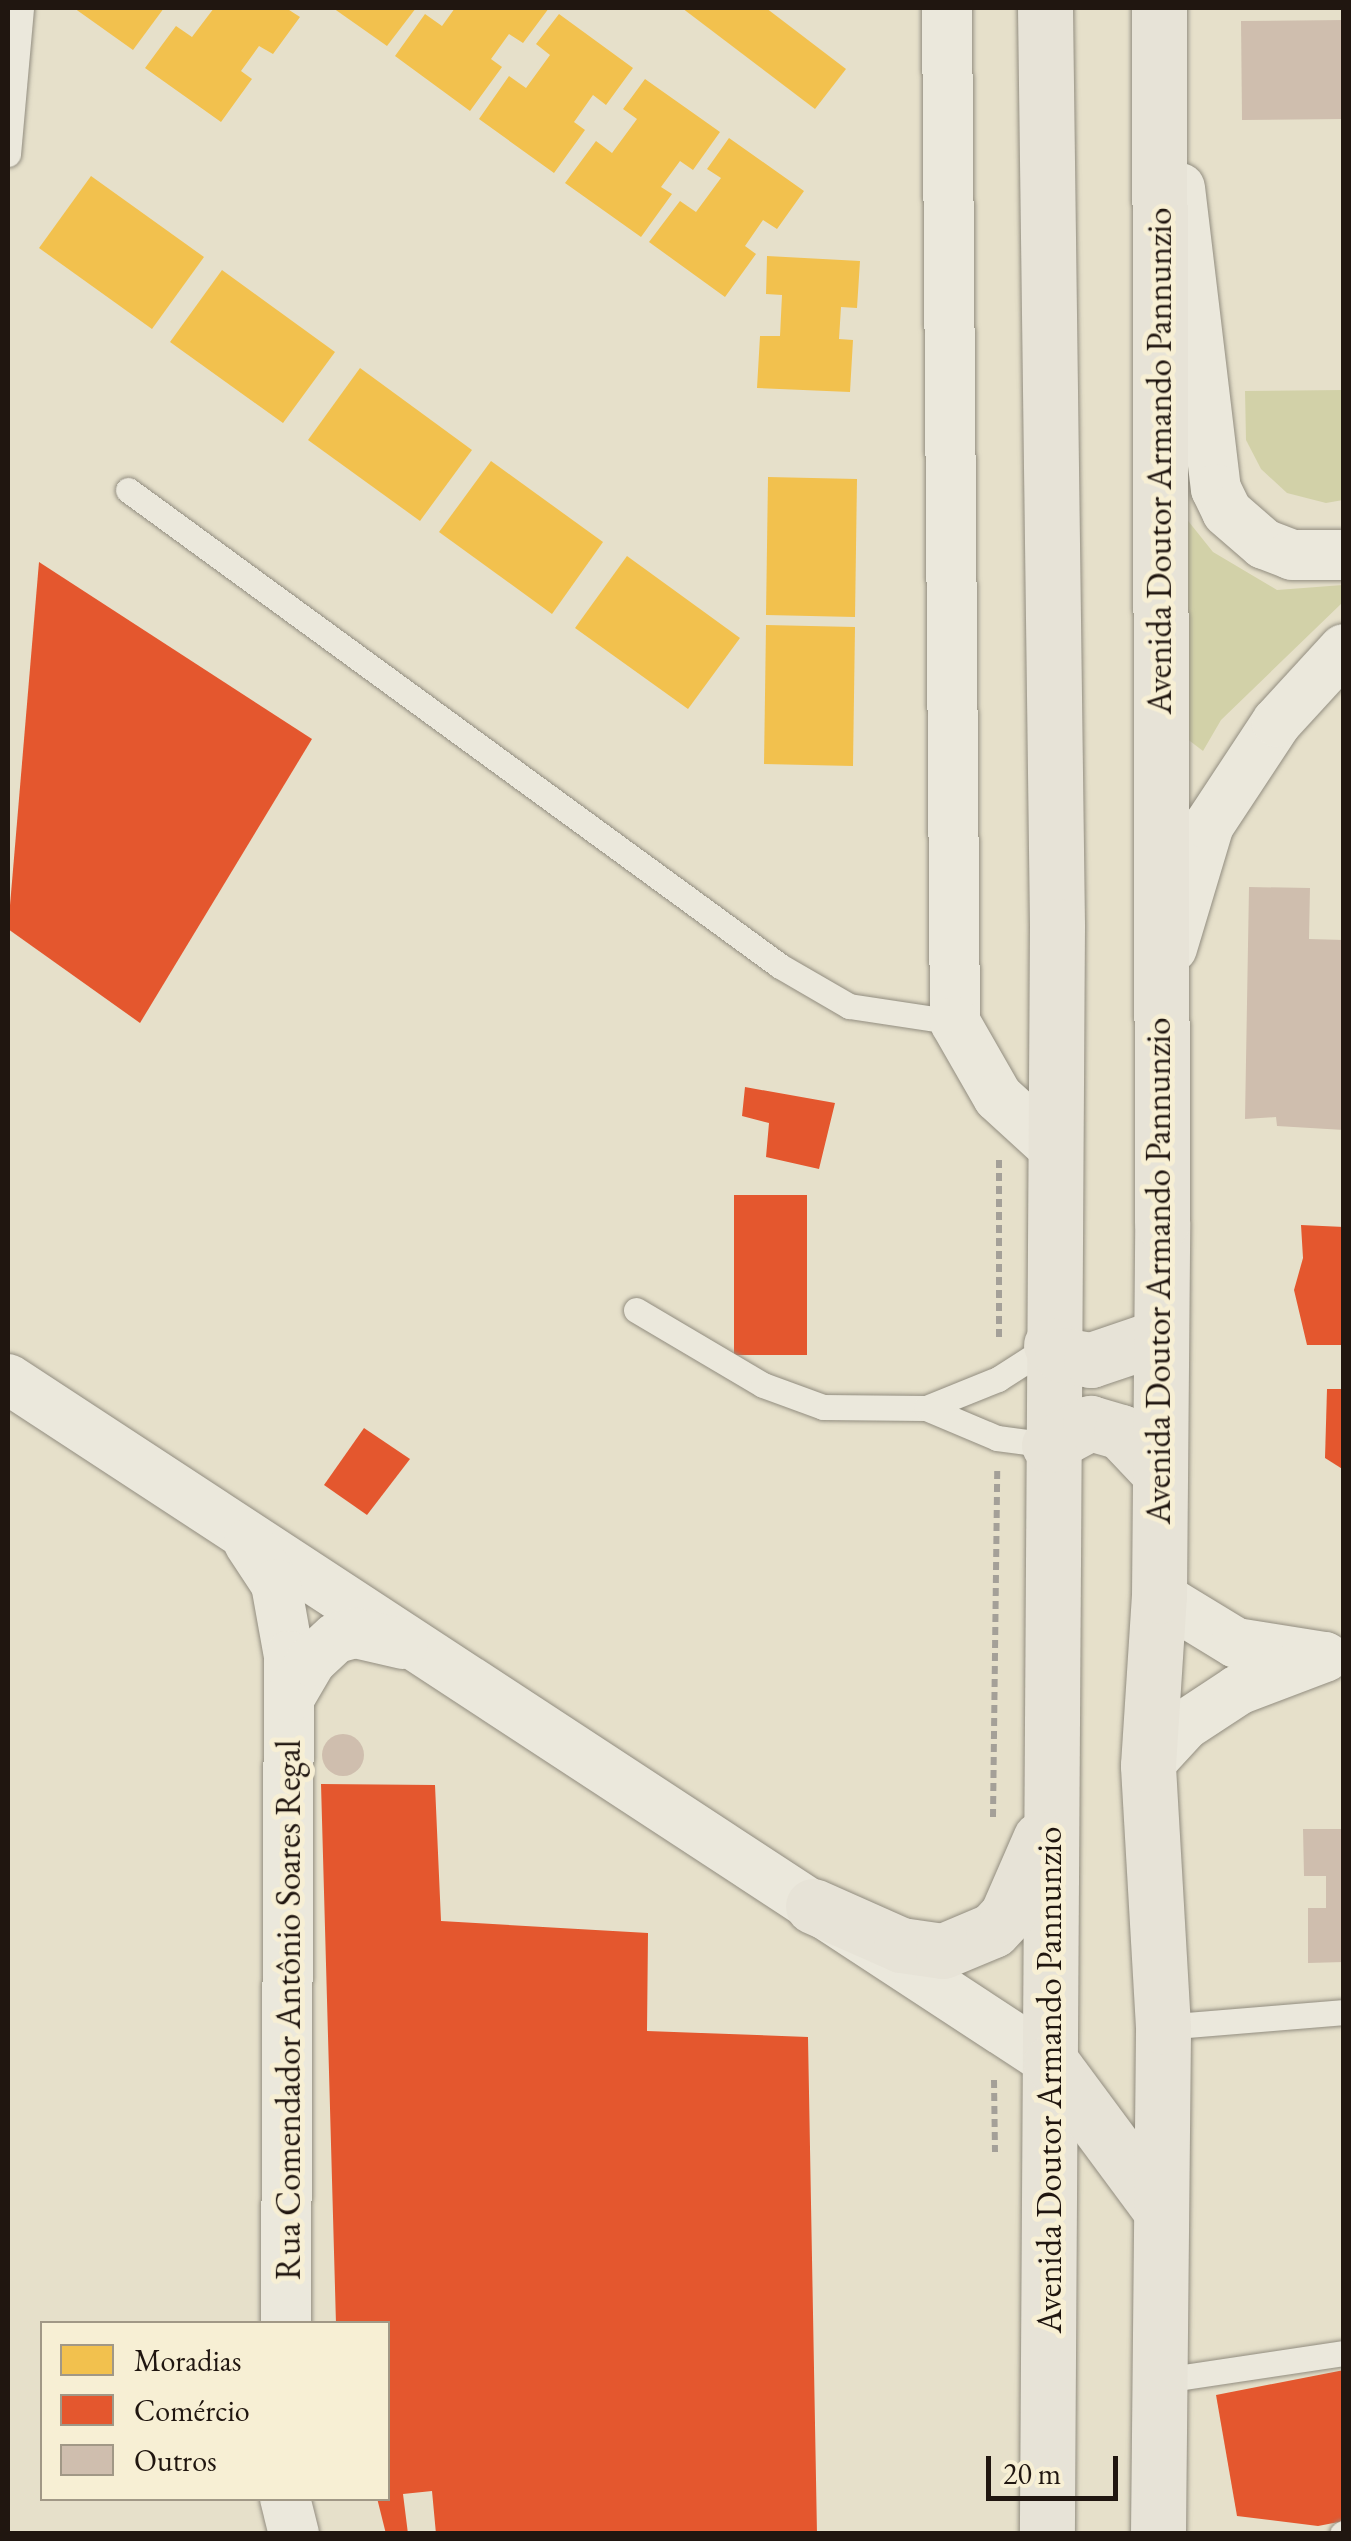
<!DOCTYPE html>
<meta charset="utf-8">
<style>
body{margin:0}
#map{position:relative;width:1351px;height:2541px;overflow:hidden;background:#e6e0ca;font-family:"EB Garamond",serif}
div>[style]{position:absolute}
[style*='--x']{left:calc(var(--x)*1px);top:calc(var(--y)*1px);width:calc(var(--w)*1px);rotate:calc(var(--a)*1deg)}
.green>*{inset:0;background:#d2d1a8}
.homes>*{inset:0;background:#f2c14e}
.shops>*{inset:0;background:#e4572e}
.building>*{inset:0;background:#cfbeae}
.round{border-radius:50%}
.path>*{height:6px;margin-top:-3px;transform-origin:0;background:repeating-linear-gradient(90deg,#a4a098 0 8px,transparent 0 13px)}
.roads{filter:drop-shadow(0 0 2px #928d80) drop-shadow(0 0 2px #928d80)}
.service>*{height:25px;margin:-12.5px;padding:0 12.5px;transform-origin:12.5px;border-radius:12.5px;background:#ebe8dc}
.minor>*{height:50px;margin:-25px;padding:0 25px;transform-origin:25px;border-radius:25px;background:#ebe8dc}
.primary>*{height:55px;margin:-27.5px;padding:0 27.5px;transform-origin:27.5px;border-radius:27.5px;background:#e7e3d7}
span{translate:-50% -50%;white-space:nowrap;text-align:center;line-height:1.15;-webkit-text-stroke:10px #f7efd4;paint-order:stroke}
.street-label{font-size:35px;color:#201610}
.frame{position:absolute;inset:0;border:10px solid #201610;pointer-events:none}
.legend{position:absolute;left:40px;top:2321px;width:350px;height:180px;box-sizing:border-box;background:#f7efd4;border:2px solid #a19886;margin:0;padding:12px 18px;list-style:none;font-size:30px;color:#201610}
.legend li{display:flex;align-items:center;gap:20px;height:50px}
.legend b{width:50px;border:2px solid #a19886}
.scale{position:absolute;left:986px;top:2456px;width:132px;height:45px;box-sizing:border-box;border:5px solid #201610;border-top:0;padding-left:12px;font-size:30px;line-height:35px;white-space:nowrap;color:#201610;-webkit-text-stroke:8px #f7efd4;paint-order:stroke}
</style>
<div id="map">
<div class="green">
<div style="clip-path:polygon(1343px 390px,1343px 500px,1326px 503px,1287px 493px,1261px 469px,1246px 440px,1245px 391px)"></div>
<div style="clip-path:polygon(1185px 517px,1213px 552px,1277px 590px,1343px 585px,1343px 602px,1221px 720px,1203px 751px,1182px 735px)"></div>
</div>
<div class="homes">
<div style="clip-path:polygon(74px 8px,164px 8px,133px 50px)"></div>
<div style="clip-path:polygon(214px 8px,286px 8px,300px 17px,273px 54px,259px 46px,241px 71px,252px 79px,221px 122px,145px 68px,176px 26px,192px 37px)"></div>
<div style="clip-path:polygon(333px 8px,416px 8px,387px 46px)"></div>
<div style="clip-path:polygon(455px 8px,549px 8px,523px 43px,509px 34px,491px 59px,502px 67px,470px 111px,395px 56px,425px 14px,442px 26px)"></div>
<div style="clip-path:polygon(682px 8px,766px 8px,846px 69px,815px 109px)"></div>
<div style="clip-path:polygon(559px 14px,633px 68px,606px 105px,593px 95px,574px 122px,585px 130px,554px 173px,479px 119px,509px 76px,526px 88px,550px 55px,536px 44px)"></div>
<div style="clip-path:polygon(645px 79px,720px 132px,693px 170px,680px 161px,661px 187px,672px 194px,641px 237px,565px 183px,596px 141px,612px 153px,637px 119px,623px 109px)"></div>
<div style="clip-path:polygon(729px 138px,804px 191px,777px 229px,763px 220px,745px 246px,756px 254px,725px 297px,649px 242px,680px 201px,696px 212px,721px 178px,707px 169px)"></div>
<div style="clip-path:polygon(91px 176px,204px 257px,152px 329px,39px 248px)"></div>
<div style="clip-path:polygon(767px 256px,860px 261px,857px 308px,841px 307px,839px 339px,853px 340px,850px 392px,757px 388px,760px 336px,780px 336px,782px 295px,766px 294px)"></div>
<div style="clip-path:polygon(222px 270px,335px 352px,283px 423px,170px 342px)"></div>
<div style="clip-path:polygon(360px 368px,472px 450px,420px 521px,308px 440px)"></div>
<div style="clip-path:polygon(491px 461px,603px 542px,552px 614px,439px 532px)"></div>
<div style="clip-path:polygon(768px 477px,857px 479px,855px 617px,766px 615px)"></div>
<div style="clip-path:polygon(627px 556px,740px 638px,688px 709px,575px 628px)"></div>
<div style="clip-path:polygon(766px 625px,855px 627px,853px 766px,764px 764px)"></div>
</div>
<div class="shops">
<div style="clip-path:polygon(39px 562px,312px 739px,140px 1023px,8px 929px)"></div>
<div style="clip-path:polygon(745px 1087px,835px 1103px,819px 1169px,766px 1157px,769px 1123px,742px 1116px)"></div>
<div style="clip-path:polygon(734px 1195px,807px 1195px,807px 1355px,734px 1355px)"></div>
<div style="clip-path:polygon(1301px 1225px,1344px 1227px,1344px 1345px,1307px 1345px,1294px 1290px,1303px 1258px)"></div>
<div style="clip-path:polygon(1327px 1389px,1344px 1389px,1344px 1470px,1325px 1458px)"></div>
<div style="clip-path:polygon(364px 1428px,410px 1459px,367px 1515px,324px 1485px)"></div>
<div style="clip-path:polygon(321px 1784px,435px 1785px,441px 1921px,648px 1933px,647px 2031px,808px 2037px,817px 2534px,436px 2534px,432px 2491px,403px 2494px,408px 2534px,386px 2534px,377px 2498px,388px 2498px,388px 2324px,336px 2324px)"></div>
<div style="clip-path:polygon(1344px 2370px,1344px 2521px,1318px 2526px,1237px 2516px,1216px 2395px)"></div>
</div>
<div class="building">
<div style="clip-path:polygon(1344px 20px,1344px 119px,1242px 120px,1241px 21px)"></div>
<div style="clip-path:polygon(1249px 887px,1310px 888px,1309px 939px,1344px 940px,1344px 1130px,1277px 1126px,1276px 1117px,1245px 1119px)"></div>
<div class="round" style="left:322px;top:1734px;width:42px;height:42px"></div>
<div style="clip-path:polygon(1303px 1829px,1344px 1829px,1344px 1962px,1308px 1963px,1308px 1908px,1326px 1908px,1326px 1876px,1304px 1876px)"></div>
</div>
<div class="path">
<div style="--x:999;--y:1160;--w:177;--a:90"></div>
<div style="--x:993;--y:1817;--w:347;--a:-89.3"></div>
<div style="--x:994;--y:2080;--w:72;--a:89.2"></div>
</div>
<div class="roads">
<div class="service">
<div style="--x:8;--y:154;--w:147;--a:-84.9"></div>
<div style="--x:128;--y:490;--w:807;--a:36.13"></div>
<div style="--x:780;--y:966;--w:80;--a:30.1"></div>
<div style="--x:849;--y:1006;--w:107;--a:8.6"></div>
<div style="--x:636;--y:1310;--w:147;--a:30.6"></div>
<div style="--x:763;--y:1385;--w:64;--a:20.1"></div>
<div style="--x:823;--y:1407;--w:103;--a:0.6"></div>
<div style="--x:926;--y:1408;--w:77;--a:22.9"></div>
<div style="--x:997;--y:1438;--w:52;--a:7.7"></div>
<div style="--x:926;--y:1408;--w:78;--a:-21.9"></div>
<div style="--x:998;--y:1379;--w:63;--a:-32.7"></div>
<div style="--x:1163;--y:2027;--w:182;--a:-4.7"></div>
<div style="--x:1157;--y:2381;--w:189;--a:-8.5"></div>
<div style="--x:1342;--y:2534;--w:2;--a:-27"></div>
</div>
<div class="minor">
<div style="--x:947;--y:8;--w:1014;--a:89.55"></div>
<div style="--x:955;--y:1022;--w:86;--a:60.2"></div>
<div style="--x:998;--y:1097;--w:77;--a:42.4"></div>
<div style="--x:1180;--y:188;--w:303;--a:83.2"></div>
<div style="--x:1216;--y:489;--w:25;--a:64"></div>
<div style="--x:1227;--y:512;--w:49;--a:40.9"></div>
<div style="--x:1264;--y:544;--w:30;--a:21"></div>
<div style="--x:1292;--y:555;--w:52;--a:0"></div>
<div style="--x:1172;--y:948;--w:128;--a:-73.3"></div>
<div style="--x:1209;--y:825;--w:123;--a:-56.6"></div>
<div style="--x:1277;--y:722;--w:99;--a:-47.5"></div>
<div style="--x:8;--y:1379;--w:1247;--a:33.22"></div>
<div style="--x:249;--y:1543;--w:49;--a:56.6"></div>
<div style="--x:276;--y:1584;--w:73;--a:79.8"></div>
<div style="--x:289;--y:1656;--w:668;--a:90.26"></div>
<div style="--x:1159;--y:1596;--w:90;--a:31.4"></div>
<div style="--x:1236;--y:1643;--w:89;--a:9"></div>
<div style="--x:290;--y:1697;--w:42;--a:-59.7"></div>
<div style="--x:311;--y:1661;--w:34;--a:-43"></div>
<div style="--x:336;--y:1638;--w:20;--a:-15"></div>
<div style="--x:355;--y:1633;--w:49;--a:12.9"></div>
<div style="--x:1148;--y:1765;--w:54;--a:-47.2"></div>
<div style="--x:1185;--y:1725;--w:64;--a:-33.4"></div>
<div style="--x:1238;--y:1690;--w:93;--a:-20.8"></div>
<div style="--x:285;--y:2498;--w:37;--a:76"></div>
</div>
<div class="primary">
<div style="--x:1045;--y:8;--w:918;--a:89.25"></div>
<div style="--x:1057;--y:926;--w:1608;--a:90.36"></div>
<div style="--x:1051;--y:1345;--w:15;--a:42"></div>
<div style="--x:1062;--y:1355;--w:29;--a:10"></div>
<div style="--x:1091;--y:1360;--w:72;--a:-18.7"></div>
<div style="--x:1049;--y:1445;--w:47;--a:-28.2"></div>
<div style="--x:1090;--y:1423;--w:32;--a:16"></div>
<div style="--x:1121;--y:1432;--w:50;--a:46.6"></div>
<div style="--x:813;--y:1906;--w:96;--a:23.9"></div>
<div style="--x:901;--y:1945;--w:42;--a:8.1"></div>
<div style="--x:943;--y:1951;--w:54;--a:-22.8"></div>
<div style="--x:993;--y:1930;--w:21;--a:-47"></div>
<div style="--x:1007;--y:1915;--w:83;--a:-66.5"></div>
<div style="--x:1051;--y:2062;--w:182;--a:53.5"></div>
<div style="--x:1158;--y:2534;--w:507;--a:-89.43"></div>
<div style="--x:1163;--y:2027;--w:262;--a:-93.3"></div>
<div style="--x:1148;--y:1765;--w:169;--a:-86.3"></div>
<div style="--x:1159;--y:1596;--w:374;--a:-89.5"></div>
<div style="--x:1162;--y:1222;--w:1214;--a:-90.14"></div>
</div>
</div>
<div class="street-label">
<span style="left:1159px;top:461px;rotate:-90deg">Avenida Doutor Armando Pannunzio</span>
<span style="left:1158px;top:1271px;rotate:-90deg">Avenida Doutor Armando Pannunzio</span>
<span style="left:288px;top:2010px;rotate:-90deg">Rua Comendador Antônio Soares Regal</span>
<span style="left:1049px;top:2080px;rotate:-90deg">Avenida Doutor Armando Pannunzio</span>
</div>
<div class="frame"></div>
<ul class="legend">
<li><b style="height:28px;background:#f2c14e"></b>Moradias</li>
<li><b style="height:28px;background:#e4572e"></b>Comércio</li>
<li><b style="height:28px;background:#cfbeae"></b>Outros</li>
</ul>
<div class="scale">20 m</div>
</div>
